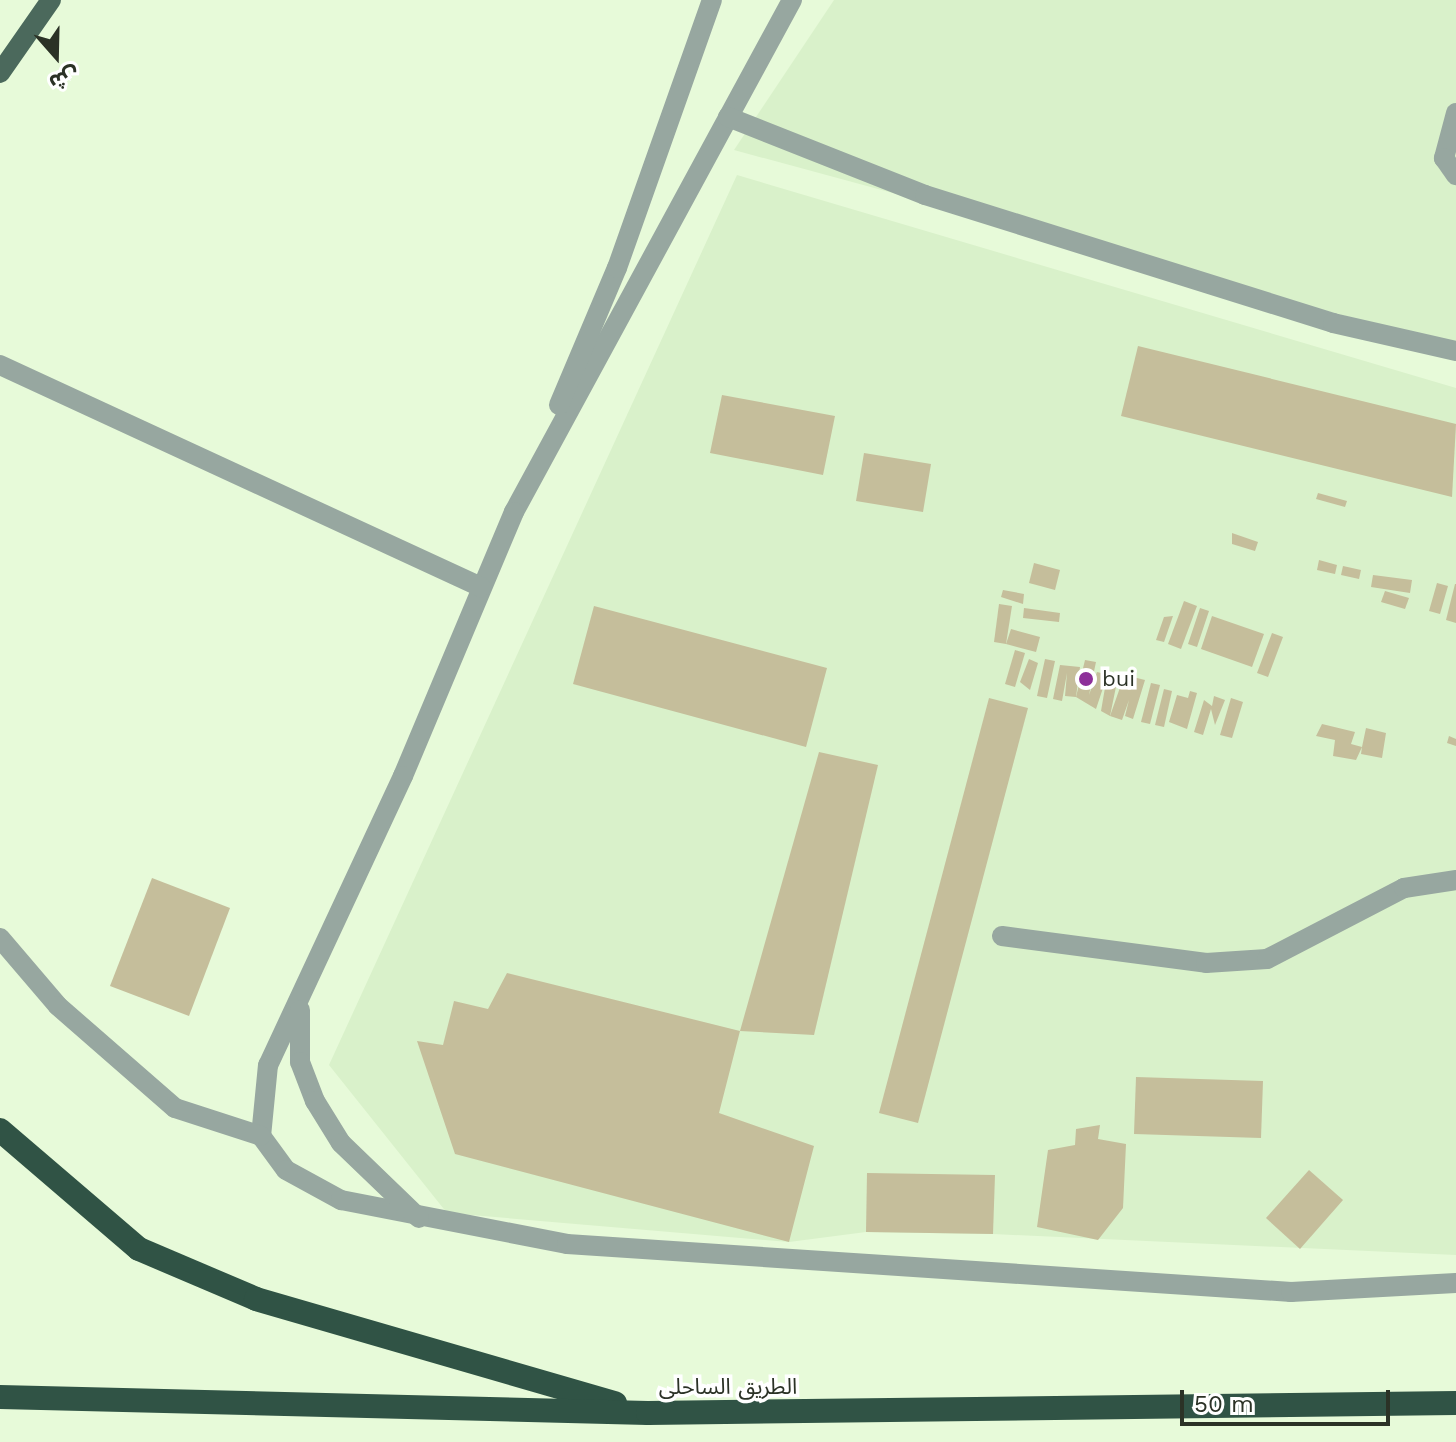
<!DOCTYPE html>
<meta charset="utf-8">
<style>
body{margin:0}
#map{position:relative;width:1456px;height:1442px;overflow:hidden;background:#e7fad9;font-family:"Work Sans","Noto Sans Arabic",sans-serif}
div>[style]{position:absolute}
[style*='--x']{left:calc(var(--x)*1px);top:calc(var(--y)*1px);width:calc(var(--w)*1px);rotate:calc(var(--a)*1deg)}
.built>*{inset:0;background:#d9f1ca}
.building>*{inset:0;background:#c5be9b}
.minor>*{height:20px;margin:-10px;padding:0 10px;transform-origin:10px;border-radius:10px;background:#97a7a0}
.major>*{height:20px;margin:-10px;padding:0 10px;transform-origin:10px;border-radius:10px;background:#4b695c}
.highway>*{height:24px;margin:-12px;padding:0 12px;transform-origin:12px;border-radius:12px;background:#305345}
.dots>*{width:22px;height:22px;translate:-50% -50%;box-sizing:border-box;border:4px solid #fff;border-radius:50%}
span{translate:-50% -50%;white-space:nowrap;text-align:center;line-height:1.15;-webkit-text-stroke:7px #fff;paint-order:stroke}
.poi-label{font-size:22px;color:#2b3226}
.left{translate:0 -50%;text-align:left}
.street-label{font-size:22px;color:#2b3226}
.north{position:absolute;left:16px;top:16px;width:80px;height:80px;-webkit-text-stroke:6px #fff;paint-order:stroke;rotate:160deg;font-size:22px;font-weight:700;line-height:32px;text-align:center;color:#2b3226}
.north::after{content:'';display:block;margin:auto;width:28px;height:36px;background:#2b3226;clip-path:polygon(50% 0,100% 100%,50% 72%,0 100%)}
.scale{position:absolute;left:1180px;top:1390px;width:210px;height:36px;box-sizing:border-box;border:4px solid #2b3226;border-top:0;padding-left:10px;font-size:24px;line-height:28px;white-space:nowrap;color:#2b3226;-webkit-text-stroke:6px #fff;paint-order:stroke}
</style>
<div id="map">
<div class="built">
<div style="clip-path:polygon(834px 0,1456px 0,1456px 346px,734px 150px)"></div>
<div style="clip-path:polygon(737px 175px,1456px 388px,1456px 1255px,993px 1234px,866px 1232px,789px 1242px,447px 1213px,329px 1065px)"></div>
</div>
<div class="building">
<div style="clip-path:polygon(1138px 346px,1456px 424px,1452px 497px,1121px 416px)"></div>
<div style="clip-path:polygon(722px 395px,835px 416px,823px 475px,710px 453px)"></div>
<div style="clip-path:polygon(864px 453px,931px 464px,923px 512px,856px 501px)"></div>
<div style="clip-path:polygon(1318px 493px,1347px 501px,1345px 507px,1316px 499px)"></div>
<div style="clip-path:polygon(1232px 533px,1258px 542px,1255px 551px,1232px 544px)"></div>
<div style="clip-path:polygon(1319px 560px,1337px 565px,1335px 574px,1317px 570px)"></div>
<div style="clip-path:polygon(1034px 563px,1060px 570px,1055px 590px,1029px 583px)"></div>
<div style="clip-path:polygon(1343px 566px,1361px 570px,1359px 579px,1341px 575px)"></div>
<div style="clip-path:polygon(1373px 575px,1412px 580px,1410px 593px,1371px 587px)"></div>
<div style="clip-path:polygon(1437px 583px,1448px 586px,1440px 614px,1429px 611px)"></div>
<div style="clip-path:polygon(1455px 584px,1456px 584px,1456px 623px,1446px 620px)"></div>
<div style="clip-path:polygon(1003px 590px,1024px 594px,1023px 604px,1001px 597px)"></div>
<div style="clip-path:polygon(1385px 591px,1409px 598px,1405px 609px,1381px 602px)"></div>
<div style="clip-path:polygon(1184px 601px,1197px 606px,1181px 649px,1168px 644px)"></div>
<div style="clip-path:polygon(999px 604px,1012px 606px,1006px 644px,994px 642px)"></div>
<div style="clip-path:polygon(594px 606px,827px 668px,806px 747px,573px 684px)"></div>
<div style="clip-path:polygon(1024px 608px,1060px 613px,1059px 622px,1023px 618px)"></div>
<div style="clip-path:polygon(1200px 608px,1209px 611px,1197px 647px,1188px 644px)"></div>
<div style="clip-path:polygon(1173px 616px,1164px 642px,1156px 640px,1164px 617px)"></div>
<div style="clip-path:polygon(1212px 616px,1264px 634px,1252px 667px,1201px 649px)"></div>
<div style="clip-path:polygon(1011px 629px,1040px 637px,1036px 652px,1006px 644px)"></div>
<div style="clip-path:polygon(1272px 633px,1283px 637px,1268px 677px,1257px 673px)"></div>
<div style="clip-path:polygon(1015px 650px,1025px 653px,1015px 687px,1005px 684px)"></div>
<div style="clip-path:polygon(1029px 659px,1038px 663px,1030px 690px,1020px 682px)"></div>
<div style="clip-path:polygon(1045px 659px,1055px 661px,1047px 698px,1037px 696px)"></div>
<div style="clip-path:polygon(1085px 660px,1096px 662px,1089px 695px,1097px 672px,1118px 677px,1110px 716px,1101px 711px,1107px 676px,1096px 709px,1076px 697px)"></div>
<div style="clip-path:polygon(1060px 665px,1080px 667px,1076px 697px,1065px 696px,1067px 673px,1062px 701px,1053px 699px)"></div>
<div style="clip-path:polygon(1137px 678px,1145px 680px,1133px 719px,1125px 716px,1129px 700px,1122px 720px,1110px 716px,1123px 679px)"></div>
<div style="clip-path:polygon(1151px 683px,1160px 685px,1150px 724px,1141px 722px)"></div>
<div style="clip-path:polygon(1164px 689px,1172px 691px,1164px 727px,1155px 725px)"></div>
<div style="clip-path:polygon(1190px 691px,1197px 693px,1187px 729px,1169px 722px,1177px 695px,1188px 698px)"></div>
<div style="clip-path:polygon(1214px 696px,1225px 700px,1215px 725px,1211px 709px,1203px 735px,1194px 732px,1204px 700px,1212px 706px)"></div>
<div style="clip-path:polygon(989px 698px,1028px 708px,918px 1123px,879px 1113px)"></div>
<div style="clip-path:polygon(1231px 698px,1243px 702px,1232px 738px,1220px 735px)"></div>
<div style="clip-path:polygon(1322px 724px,1355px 732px,1351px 744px,1362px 747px,1366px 728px,1386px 733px,1382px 758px,1361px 754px,1362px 747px,1356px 760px,1333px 756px,1335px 740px,1316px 736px)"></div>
<div style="clip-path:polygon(1449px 736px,1456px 739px,1456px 746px,1447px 743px)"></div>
<div style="clip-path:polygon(819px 752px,878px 765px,814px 1035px,740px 1031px)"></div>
<div style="clip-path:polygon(152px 878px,230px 908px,189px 1016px,110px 986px)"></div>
<div style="clip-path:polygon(507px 973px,740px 1031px,719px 1113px,814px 1146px,789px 1242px,455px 1154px,417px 1041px,443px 1045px,454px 1001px,488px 1009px)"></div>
<div style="clip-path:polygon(1136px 1077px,1263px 1081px,1261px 1138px,1134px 1134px)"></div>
<div style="clip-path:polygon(1100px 1125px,1098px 1139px,1126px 1144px,1123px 1208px,1098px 1240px,1037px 1227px,1048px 1150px,1075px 1145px,1076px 1129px)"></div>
<div style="clip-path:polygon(1309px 1170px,1343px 1200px,1300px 1249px,1266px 1218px)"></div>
<div style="clip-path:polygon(867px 1173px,995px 1175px,993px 1234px,866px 1232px)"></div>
</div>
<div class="minor">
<div style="--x:792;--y:0;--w:583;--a:118.5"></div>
<div style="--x:514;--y:512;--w:286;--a:112.8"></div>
<div style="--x:403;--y:776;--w:319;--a:115"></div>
<div style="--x:268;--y:1065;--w:71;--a:95.6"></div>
<div style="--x:261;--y:1136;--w:42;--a:53.7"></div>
<div style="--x:286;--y:1170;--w:63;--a:28.6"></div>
<div style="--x:341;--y:1200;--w:230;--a:11"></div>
<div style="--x:567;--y:1244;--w:726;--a:3.79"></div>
<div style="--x:1291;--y:1292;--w:165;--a:-3.1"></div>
<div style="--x:1456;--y:113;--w:47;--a:104.9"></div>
<div style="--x:1444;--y:158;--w:21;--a:55"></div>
<div style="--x:728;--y:117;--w:212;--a:21.6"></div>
<div style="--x:925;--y:195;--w:428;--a:17.4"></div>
<div style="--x:1333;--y:323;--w:126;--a:12.8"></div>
<div style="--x:0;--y:365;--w:530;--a:24.78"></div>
<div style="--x:559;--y:405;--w:149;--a:-67.1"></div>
<div style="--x:617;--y:268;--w:284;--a:-70.5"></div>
<div style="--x:1002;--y:936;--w:206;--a:7.5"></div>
<div style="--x:1206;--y:963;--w:61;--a:-3.8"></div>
<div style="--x:1267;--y:959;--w:154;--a:-27.4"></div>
<div style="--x:1404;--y:888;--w:53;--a:-8.7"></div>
<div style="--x:0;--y:938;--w:89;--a:49.5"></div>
<div style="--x:58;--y:1006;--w:155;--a:41.1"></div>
<div style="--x:175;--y:1108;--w:90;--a:18"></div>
<div style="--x:300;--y:1010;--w:52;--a:90"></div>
<div style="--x:300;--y:1062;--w:42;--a:69"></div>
<div style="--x:315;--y:1101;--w:49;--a:58.2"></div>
<div style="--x:341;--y:1143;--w:108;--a:43.9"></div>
</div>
<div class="major">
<div style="--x:0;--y:73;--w:89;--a:-55.1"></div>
</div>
<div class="highway">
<div style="--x:0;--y:1130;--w:183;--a:40.6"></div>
<div style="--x:139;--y:1249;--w:127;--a:23.1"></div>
<div style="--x:256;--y:1299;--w:374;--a:16.2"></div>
<div style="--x:0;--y:1397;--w:648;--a:1.41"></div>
<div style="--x:648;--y:1413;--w:808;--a:-0.71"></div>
</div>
<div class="dots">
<div style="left:1086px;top:679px;background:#8d2f99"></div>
</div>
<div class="poi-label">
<span class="left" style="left:1102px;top:679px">bui</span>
</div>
<div class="street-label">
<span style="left:728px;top:1387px">الطريق الساحلى</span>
</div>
<div class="north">ش</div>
<div class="scale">50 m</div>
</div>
